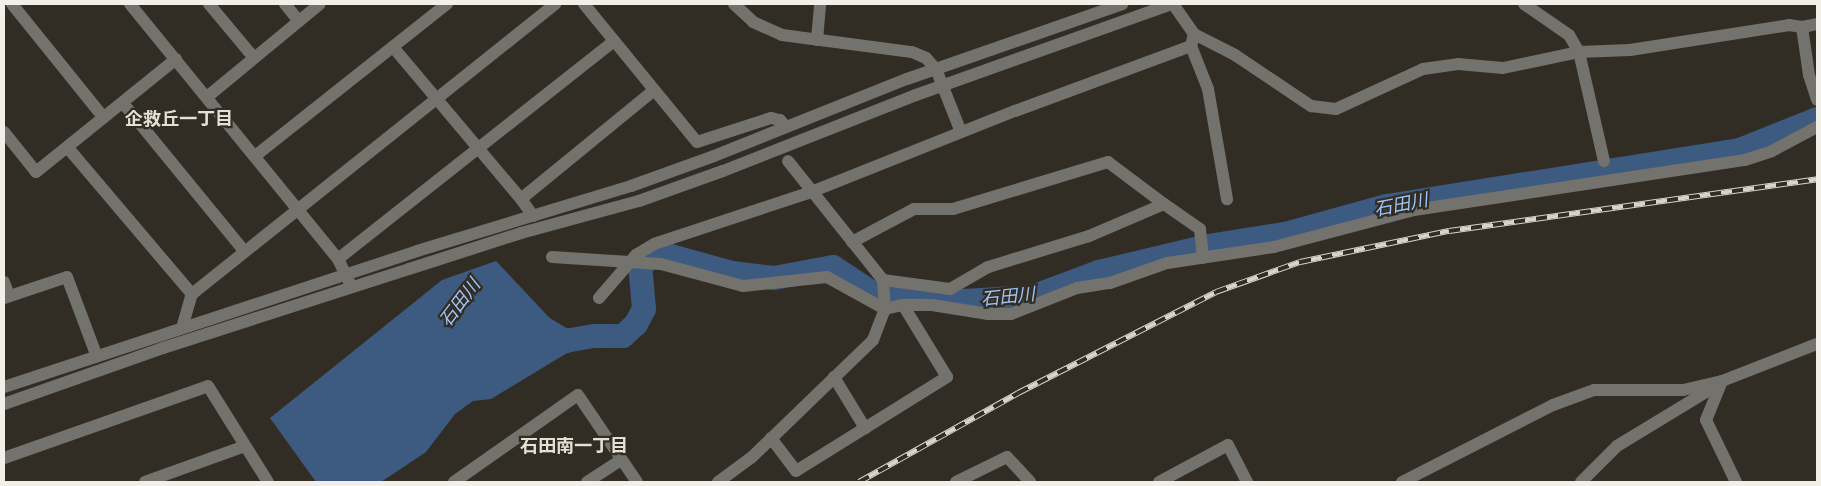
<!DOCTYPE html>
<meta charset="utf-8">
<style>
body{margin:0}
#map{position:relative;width:1821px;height:486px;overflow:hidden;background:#322d24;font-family:Arial,"Noto Sans JP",sans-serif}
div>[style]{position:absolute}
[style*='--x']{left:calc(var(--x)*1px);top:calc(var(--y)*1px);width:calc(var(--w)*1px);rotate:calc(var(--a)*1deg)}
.water>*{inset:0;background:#3d5a80}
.river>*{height:24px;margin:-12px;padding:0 12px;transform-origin:12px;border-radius:12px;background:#3d5a80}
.minor>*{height:12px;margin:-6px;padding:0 6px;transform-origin:6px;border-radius:6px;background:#74726d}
.rail>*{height:5.5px;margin-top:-2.75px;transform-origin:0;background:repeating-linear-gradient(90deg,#322d24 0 11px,#d7d4cd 0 22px);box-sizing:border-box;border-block:1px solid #d7d4cd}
span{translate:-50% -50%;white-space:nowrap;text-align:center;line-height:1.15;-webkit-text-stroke:4.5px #322d24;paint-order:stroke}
.neighbourhood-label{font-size:18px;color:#e6e0d4;font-weight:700}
.water-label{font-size:18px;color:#a0c5f6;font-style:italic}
.frame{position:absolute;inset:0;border:5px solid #f2efe9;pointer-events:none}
</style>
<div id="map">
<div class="water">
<div style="clip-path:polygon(496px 261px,577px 347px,491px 399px,473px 401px,455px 414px,426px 452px,381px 482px,316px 482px,270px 418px,442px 280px)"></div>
</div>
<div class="river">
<div style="--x:543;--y:328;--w:26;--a:31"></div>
<div style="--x:565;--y:341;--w:29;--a:-10"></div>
<div style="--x:594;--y:336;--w:29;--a:0"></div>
<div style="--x:623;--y:336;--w:18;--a:-43"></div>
<div style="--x:636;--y:324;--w:17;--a:-62"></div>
<div style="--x:644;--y:309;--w:45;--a:-95.1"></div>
<div style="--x:640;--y:264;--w:23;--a:-29"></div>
<div style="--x:660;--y:253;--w:75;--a:15.5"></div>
<div style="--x:732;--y:273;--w:42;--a:6.8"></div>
<div style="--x:774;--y:278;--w:60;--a:-10.6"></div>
<div style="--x:833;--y:267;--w:45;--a:33.3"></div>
<div style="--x:871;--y:292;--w:93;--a:5.5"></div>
<div style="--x:964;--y:301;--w:68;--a:-3.4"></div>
<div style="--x:1032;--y:297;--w:72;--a:-20.5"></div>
<div style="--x:1099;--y:272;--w:112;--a:-13.4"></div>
<div style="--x:1208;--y:246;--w:78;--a:-8.9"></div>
<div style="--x:1285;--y:234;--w:106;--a:-15.4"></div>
<div style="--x:1387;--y:206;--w:357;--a:-9"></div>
<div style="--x:1740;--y:150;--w:83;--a:-21.9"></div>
</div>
<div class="minor">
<div style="--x:12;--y:4;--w:146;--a:51.1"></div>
<div style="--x:130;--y:4;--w:329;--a:50.8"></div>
<div style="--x:338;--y:259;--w:25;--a:64"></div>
<div style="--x:209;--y:4;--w:70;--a:50.2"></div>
<div style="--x:285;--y:4;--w:22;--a:51"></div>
<div style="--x:584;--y:4;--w:178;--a:50.7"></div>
<div style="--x:697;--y:142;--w:78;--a:-18"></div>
<div style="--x:771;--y:118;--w:9;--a:13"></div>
<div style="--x:780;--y:120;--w:9;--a:49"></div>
<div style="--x:734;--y:4;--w:26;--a:43"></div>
<div style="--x:753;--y:22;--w:32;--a:24"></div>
<div style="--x:782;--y:35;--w:131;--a:7.5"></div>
<div style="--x:912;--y:52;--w:15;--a:23"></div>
<div style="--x:926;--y:58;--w:15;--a:48"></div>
<div style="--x:936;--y:69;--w:68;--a:68.4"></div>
<div style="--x:1173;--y:4;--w:37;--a:55"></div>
<div style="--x:1194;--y:34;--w:46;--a:27.1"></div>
<div style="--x:1235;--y:55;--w:92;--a:33.9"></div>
<div style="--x:1311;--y:106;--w:25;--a:7"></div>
<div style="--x:1336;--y:109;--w:96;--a:-24.7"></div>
<div style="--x:1423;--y:69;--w:35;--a:-8"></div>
<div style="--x:1458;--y:64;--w:45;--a:5.1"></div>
<div style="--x:1503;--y:68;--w:78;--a:-11.9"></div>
<div style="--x:1579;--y:52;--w:51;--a:-2.2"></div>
<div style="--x:1630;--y:50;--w:161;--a:-8.9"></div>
<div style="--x:1789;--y:25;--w:13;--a:9"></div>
<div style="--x:1802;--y:27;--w:15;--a:-11"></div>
<div style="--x:1524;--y:4;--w:55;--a:34.6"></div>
<div style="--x:1569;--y:35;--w:20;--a:60"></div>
<div style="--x:1579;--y:52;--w:112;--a:77.1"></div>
<div style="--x:1802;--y:27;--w:49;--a:81.7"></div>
<div style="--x:1809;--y:75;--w:26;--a:72"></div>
<div style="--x:817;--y:40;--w:36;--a:-85"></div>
<div style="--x:1191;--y:46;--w:46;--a:68.4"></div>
<div style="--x:1208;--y:89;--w:112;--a:80.2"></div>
<div style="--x:393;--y:47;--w:199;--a:49.9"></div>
<div style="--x:207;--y:97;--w:146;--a:-39.5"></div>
<div style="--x:123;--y:103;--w:191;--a:50.7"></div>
<div style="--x:4;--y:132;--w:51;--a:51.3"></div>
<div style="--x:36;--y:172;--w:180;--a:-38.9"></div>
<div style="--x:68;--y:148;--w:192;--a:49.7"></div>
<div style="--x:255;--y:156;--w:245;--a:-38.4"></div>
<div style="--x:1164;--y:204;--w:44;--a:34.8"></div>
<div style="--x:1200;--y:229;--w:29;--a:84"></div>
<div style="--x:533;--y:216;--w:21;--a:-125"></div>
<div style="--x:521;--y:199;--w:172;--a:-39.3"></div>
<div style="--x:852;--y:242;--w:70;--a:-28"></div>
<div style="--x:914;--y:209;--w:39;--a:0"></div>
<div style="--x:953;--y:209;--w:162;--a:-16.9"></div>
<div style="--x:1108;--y:162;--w:70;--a:36.9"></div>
<div style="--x:1164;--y:204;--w:82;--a:156.9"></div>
<div style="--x:1089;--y:236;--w:106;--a:162.9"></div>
<div style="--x:988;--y:267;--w:44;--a:149.9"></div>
<div style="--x:950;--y:289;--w:68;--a:-172.3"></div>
<div style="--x:552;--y:257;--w:109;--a:3.7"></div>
<div style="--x:661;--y:264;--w:85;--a:15"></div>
<div style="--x:743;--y:286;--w:84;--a:-6.1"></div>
<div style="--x:827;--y:277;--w:66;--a:28.9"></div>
<div style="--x:885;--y:309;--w:18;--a:-13"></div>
<div style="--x:903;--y:305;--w:29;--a:0"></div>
<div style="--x:932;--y:305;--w:57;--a:9.1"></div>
<div style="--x:988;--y:314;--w:23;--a:0"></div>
<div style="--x:1011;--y:314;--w:71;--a:-21.5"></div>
<div style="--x:1077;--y:288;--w:33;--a:-9"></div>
<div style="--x:1110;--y:283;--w:60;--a:-19.3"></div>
<div style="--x:1167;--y:263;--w:108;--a:-8.5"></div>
<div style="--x:1274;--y:247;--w:145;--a:-14.8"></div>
<div style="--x:1414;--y:210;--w:335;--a:-8.6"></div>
<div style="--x:1745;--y:160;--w:28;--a:-18"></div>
<div style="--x:1772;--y:151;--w:51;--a:-28.1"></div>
<div style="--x:338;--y:259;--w:352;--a:-38.3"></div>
<div style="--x:4;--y:282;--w:15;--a:70"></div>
<div style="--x:4;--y:298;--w:66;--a:-18.4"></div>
<div style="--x:67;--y:277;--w:85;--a:69.4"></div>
<div style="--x:599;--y:298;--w:57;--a:-49.3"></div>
<div style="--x:636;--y:255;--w:21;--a:-31"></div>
<div style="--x:654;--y:244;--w:165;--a:-18.3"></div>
<div style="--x:811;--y:192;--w:219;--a:-21.7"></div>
<div style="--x:1015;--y:111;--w:188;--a:-20.3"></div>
<div style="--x:1191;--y:46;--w:12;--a:-76"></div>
<div style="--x:182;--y:328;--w:35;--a:-74"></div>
<div style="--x:192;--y:294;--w:465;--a:-38.6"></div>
<div style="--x:834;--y:377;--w:60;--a:58.7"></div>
<div style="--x:1722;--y:381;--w:42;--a:112.3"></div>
<div style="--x:1706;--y:420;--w:69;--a:64.2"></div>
<div style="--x:4;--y:387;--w:435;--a:-18.2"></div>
<div style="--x:417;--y:251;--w:224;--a:-16.9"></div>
<div style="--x:631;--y:186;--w:88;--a:-19.9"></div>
<div style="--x:714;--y:156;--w:208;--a:-21.8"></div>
<div style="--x:907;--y:79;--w:228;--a:-19.2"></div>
<div style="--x:4;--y:404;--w:169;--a:-19.4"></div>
<div style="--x:163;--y:348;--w:258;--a:-17.8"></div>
<div style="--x:409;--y:269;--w:118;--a:-17.8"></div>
<div style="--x:521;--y:233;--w:122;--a:-15.2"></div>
<div style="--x:639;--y:201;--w:89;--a:-19.7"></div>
<div style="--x:723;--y:171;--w:207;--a:-21.5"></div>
<div style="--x:916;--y:95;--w:272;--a:-19.6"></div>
<div style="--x:771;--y:438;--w:41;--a:52.9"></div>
<div style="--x:796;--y:471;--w:178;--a:-31.9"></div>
<div style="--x:947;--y:377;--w:84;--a:-121.4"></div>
<div style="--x:4;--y:458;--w:216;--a:-19.4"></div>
<div style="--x:208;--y:386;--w:113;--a:58"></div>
<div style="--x:145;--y:482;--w:106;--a:-19.8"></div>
<div style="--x:454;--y:482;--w:151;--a:-35.1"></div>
<div style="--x:578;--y:395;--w:105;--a:55.9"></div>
<div style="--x:587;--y:482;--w:40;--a:-32.9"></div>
<div style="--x:718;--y:482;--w:42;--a:-36.3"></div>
<div style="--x:752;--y:457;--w:168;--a:-44"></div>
<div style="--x:873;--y:340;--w:33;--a:-69"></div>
<div style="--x:885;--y:309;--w:29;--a:-94"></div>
<div style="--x:883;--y:280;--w:152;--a:-128.6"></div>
<div style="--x:956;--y:482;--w:57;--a:-26.1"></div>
<div style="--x:1007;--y:457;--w:34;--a:47"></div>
<div style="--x:1159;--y:482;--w:78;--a:-28.2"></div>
<div style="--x:1228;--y:445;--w:42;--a:62.8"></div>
<div style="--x:1402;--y:482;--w:169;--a:-27"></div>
<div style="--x:1553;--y:405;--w:44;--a:-20.1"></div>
<div style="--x:1594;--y:390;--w:89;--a:0"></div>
<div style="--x:1683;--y:390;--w:40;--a:-13"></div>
<div style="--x:1722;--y:381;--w:102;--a:-21.3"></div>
<div style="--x:1581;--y:482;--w:51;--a:-45"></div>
<div style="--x:1617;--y:446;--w:114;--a:-31.3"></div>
</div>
<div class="rail">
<div style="--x:859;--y:482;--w:182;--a:-29.2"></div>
<div style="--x:1018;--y:393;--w:222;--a:-27"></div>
<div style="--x:1216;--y:292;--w:89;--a:-19.7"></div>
<div style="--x:1300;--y:262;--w:152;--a:-11.8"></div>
<div style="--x:1449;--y:231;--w:372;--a:-8"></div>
</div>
<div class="neighbourhood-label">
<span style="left:179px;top:119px">企救丘一丁目</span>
<span style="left:574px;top:446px">石田南一丁目</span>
</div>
<div class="water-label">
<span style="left:1401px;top:205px;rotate:-11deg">石田川</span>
<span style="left:1008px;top:297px;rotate:-6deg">石田川</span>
<span style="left:460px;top:303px;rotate:-53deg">石田川</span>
</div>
<div class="frame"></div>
</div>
